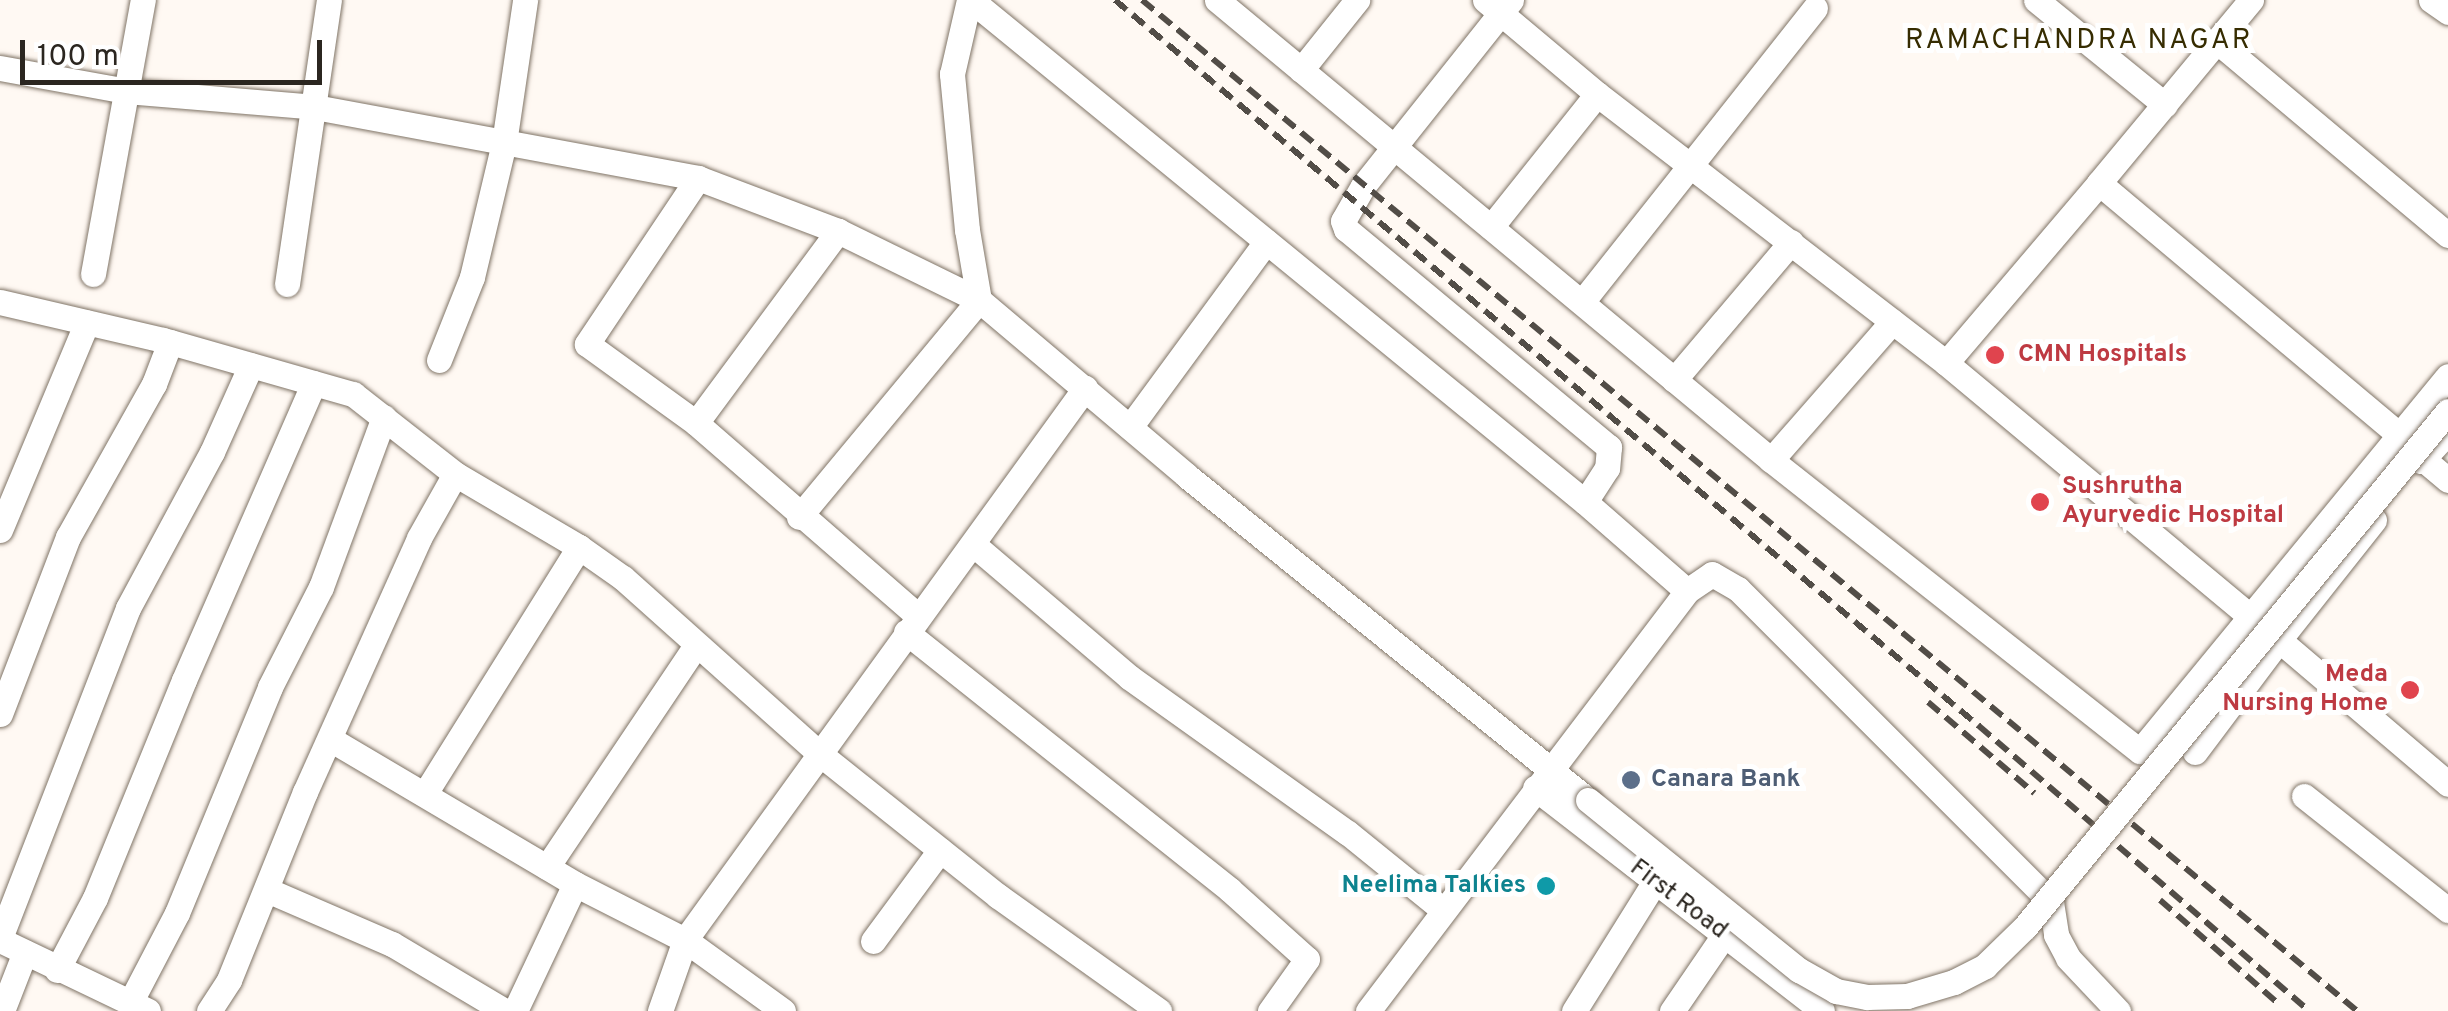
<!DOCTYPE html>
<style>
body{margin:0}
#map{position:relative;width:2448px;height:1011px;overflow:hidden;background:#fff9f3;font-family:Overpass,sans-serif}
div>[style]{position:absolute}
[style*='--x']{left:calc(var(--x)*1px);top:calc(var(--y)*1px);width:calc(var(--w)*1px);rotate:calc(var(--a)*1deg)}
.roads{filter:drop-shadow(0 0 2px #807466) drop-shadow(0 0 2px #807466)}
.street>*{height:25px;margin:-12.5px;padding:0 12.5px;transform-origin:12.5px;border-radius:12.5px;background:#fff}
.rail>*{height:6px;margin-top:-3px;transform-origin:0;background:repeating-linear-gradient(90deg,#524d47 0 15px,transparent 0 23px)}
.bridges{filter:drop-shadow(0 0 2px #807466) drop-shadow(0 0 2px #807466)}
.street-bridge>*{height:25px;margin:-12.5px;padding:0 12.5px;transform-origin:12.5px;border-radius:12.5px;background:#fff}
.dots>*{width:28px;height:28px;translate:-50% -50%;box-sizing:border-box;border:5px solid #fff;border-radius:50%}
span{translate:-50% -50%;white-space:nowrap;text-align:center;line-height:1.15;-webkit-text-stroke:10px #fff;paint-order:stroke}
.health-label{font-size:25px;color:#be3a42;font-weight:700}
.left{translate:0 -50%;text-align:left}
.right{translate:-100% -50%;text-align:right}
.service-label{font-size:25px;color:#4e5e75;font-weight:700}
.culture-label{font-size:25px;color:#0d838f;font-weight:700}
.street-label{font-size:25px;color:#2b2620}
.neighbourhood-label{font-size:28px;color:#362c01;letter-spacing:2.5px}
.scale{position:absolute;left:20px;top:40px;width:302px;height:45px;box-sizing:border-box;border:5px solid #2b2620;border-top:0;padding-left:12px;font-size:30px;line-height:35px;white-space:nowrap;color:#2b2620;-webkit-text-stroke:8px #fff;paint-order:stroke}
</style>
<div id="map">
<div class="roads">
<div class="street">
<div style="--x:971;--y:0;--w:793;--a:39.27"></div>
<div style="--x:1585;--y:502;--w:135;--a:41.1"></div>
<div style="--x:1217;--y:0;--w:720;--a:39.7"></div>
<div style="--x:1771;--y:460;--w:470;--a:38.3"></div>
<div style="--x:2140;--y:751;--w:485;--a:-50.6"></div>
<div style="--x:1485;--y:0;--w:146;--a:40"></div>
<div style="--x:1597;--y:94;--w:441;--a:37.6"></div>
<div style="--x:1946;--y:363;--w:433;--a:39.8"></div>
<div style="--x:2279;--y:640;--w:140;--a:126.9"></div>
<div style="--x:1511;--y:0;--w:238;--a:128.5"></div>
<div style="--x:1363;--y:186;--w:40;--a:119.7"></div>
<div style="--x:1343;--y:221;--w:9;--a:69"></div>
<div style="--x:1346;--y:229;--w:342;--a:39.7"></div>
<div style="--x:1609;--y:447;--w:21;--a:95"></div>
<div style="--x:1607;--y:468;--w:40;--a:122.9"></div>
<div style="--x:2036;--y:0;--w:166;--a:39.1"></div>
<div style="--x:2431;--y:0;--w:21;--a:35"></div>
<div style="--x:2219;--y:43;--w:299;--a:40"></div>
<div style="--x:0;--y:68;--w:128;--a:10.3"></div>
<div style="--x:126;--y:91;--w:190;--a:4.8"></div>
<div style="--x:315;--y:107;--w:390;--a:10.5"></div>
<div style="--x:698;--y:178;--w:150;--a:20.7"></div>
<div style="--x:838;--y:231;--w:157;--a:26.1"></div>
<div style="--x:979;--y:300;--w:272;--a:40.2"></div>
<div style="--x:1187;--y:476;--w:516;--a:38.94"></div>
<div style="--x:1301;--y:70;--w:90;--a:-51.3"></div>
<div style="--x:698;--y:178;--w:200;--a:123.8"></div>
<div style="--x:587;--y:344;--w:135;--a:35.9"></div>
<div style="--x:696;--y:423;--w:294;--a:41"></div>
<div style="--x:2099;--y:183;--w:238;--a:-50.3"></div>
<div style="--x:1491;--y:227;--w:170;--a:-51.4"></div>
<div style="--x:93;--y:274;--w:279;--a:-79.7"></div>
<div style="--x:287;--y:284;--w:287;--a:-81.6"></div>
<div style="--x:0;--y:302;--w:167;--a:13.1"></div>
<div style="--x:163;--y:340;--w:198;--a:15.9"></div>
<div style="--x:353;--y:394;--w:130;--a:38.1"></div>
<div style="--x:455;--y:474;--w:144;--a:30.5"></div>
<div style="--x:579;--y:547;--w:54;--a:35.2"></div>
<div style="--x:623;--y:578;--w:264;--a:41.8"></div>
<div style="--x:820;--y:754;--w:228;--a:38.6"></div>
<div style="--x:998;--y:896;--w:198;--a:35.5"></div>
<div style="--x:1582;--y:302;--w:375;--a:-51.6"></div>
<div style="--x:439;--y:360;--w:89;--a:-68.3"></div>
<div style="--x:472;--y:277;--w:138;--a:-76.6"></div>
<div style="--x:504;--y:143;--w:145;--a:-81.6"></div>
<div style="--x:1946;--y:363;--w:236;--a:-49.6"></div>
<div style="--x:2099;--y:183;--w:390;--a:40"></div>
<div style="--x:1674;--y:380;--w:181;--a:-49.7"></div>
<div style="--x:696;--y:423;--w:239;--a:-53.5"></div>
<div style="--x:1130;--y:427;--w:230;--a:-53.7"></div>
<div style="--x:2423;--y:459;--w:33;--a:40"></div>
<div style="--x:1771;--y:460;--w:184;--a:-48.8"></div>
<div style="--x:2421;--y:461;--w:40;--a:-47"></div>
<div style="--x:799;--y:517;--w:282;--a:-50.3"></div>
<div style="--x:979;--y:300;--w:71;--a:-99.7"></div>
<div style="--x:967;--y:230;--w:157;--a:-95.5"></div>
<div style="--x:952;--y:74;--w:76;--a:-77.1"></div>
<div style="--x:2374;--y:520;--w:153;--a:128.4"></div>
<div style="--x:2279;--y:640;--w:222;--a:40.4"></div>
<div style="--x:0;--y:530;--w:225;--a:-67.3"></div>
<div style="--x:973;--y:544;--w:205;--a:40.4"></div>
<div style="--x:1129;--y:677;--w:269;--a:35.5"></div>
<div style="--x:1348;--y:833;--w:122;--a:39"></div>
<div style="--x:906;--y:632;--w:414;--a:38.5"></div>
<div style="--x:1230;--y:890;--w:103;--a:41.9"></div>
<div style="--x:1307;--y:959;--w:64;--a:125.4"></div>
<div style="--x:0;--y:714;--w:190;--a:-69"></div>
<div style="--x:68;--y:537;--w:176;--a:-60.7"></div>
<div style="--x:154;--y:384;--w:45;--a:-69.1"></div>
<div style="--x:330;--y:739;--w:285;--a:30.6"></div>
<div style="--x:1535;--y:788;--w:363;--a:37.8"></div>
<div style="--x:426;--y:792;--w:289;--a:-58"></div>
<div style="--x:2304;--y:796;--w:184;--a:38.4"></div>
<div style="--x:547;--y:867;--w:267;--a:-56.1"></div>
<div style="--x:267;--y:890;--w:136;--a:23.4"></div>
<div style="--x:392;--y:944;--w:131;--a:30.7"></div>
<div style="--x:0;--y:938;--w:354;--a:-68.8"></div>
<div style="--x:128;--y:608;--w:177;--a:-61.7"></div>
<div style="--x:212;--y:452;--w:95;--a:-65.9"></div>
<div style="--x:0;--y:940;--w:164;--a:25.6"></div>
<div style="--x:873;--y:941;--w:113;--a:-53.6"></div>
<div style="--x:57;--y:970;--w:81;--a:-62.2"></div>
<div style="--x:95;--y:898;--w:235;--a:-67.8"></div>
<div style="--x:184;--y:680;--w:324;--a:-66.4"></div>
<div style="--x:131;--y:1001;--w:99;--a:-62.4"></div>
<div style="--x:177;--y:913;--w:244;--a:-67.6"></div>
<div style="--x:270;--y:687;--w:112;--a:-63"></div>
<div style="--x:321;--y:587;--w:181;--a:-69.7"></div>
<div style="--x:2;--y:1011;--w:63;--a:-68.7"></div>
<div style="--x:209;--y:1011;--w:37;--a:-57"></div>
<div style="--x:229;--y:980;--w:203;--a:-68"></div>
<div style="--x:305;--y:792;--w:278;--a:-65.8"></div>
<div style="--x:419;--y:538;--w:73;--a:-60.6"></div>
<div style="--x:515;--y:1011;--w:140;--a:-64.7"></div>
<div style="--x:575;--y:884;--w:123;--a:27"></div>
<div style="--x:685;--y:940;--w:121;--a:35.9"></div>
<div style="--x:660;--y:1011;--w:75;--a:-70.6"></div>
<div style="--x:685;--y:940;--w:682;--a:-54.07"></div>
<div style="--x:1368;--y:1011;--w:527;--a:-52.78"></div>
<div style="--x:1687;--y:591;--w:30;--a:-34"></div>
<div style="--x:1712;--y:574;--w:30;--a:30"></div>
<div style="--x:1738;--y:589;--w:443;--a:45"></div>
<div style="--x:2051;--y:902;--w:33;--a:81"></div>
<div style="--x:2056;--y:935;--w:26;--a:62"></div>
<div style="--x:2068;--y:958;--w:73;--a:46.7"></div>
<div style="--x:1574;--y:1011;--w:151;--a:-58"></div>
<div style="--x:1672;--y:1011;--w:92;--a:-55.6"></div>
</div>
</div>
<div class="rail">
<div style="--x:1115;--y:0;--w:1129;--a:40.04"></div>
<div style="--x:1979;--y:726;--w:436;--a:40.8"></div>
<div style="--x:1142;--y:0;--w:1581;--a:39.76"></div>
<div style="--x:1928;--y:702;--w:140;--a:40.6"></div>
<div style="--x:2160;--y:900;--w:159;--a:41.2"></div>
</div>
<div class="bridges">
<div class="street-bridge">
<div style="--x:1588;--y:800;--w:271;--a:38.9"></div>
<div style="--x:1799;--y:970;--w:43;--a:29.6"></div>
<div style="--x:1836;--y:991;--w:32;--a:11"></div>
<div style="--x:1867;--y:997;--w:40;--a:-1.4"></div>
<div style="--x:1907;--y:996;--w:49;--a:-16.6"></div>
<div style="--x:1954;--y:982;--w:35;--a:-27"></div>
<div style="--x:1985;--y:966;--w:56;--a:-44.3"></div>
<div style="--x:2025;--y:927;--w:667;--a:-50.66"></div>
</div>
</div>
<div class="dots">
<div style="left:1995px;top:355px;background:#e0444e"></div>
<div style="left:2040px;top:502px;background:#e0444e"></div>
<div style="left:2410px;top:690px;background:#e0444e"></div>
<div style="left:1631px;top:780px;background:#5c6f8a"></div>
<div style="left:1546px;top:886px;background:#0f9aa8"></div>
</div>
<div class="health-label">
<span class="left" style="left:2018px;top:355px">CMN Hospitals</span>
<span class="left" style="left:2062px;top:502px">Sushrutha<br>Ayurvedic Hospital</span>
<span class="right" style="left:2388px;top:690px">Meda<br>Nursing Home</span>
</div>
<div class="service-label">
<span class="left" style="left:1651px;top:780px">Canara Bank</span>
</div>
<div class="culture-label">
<span class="right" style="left:1526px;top:886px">Neelima Talkies</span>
</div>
<div class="street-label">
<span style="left:1678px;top:900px;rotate:37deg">First Road</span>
</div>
<div class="neighbourhood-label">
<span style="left:2079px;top:41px">RAMACHANDRA NAGAR</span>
</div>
<div class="scale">100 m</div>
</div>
